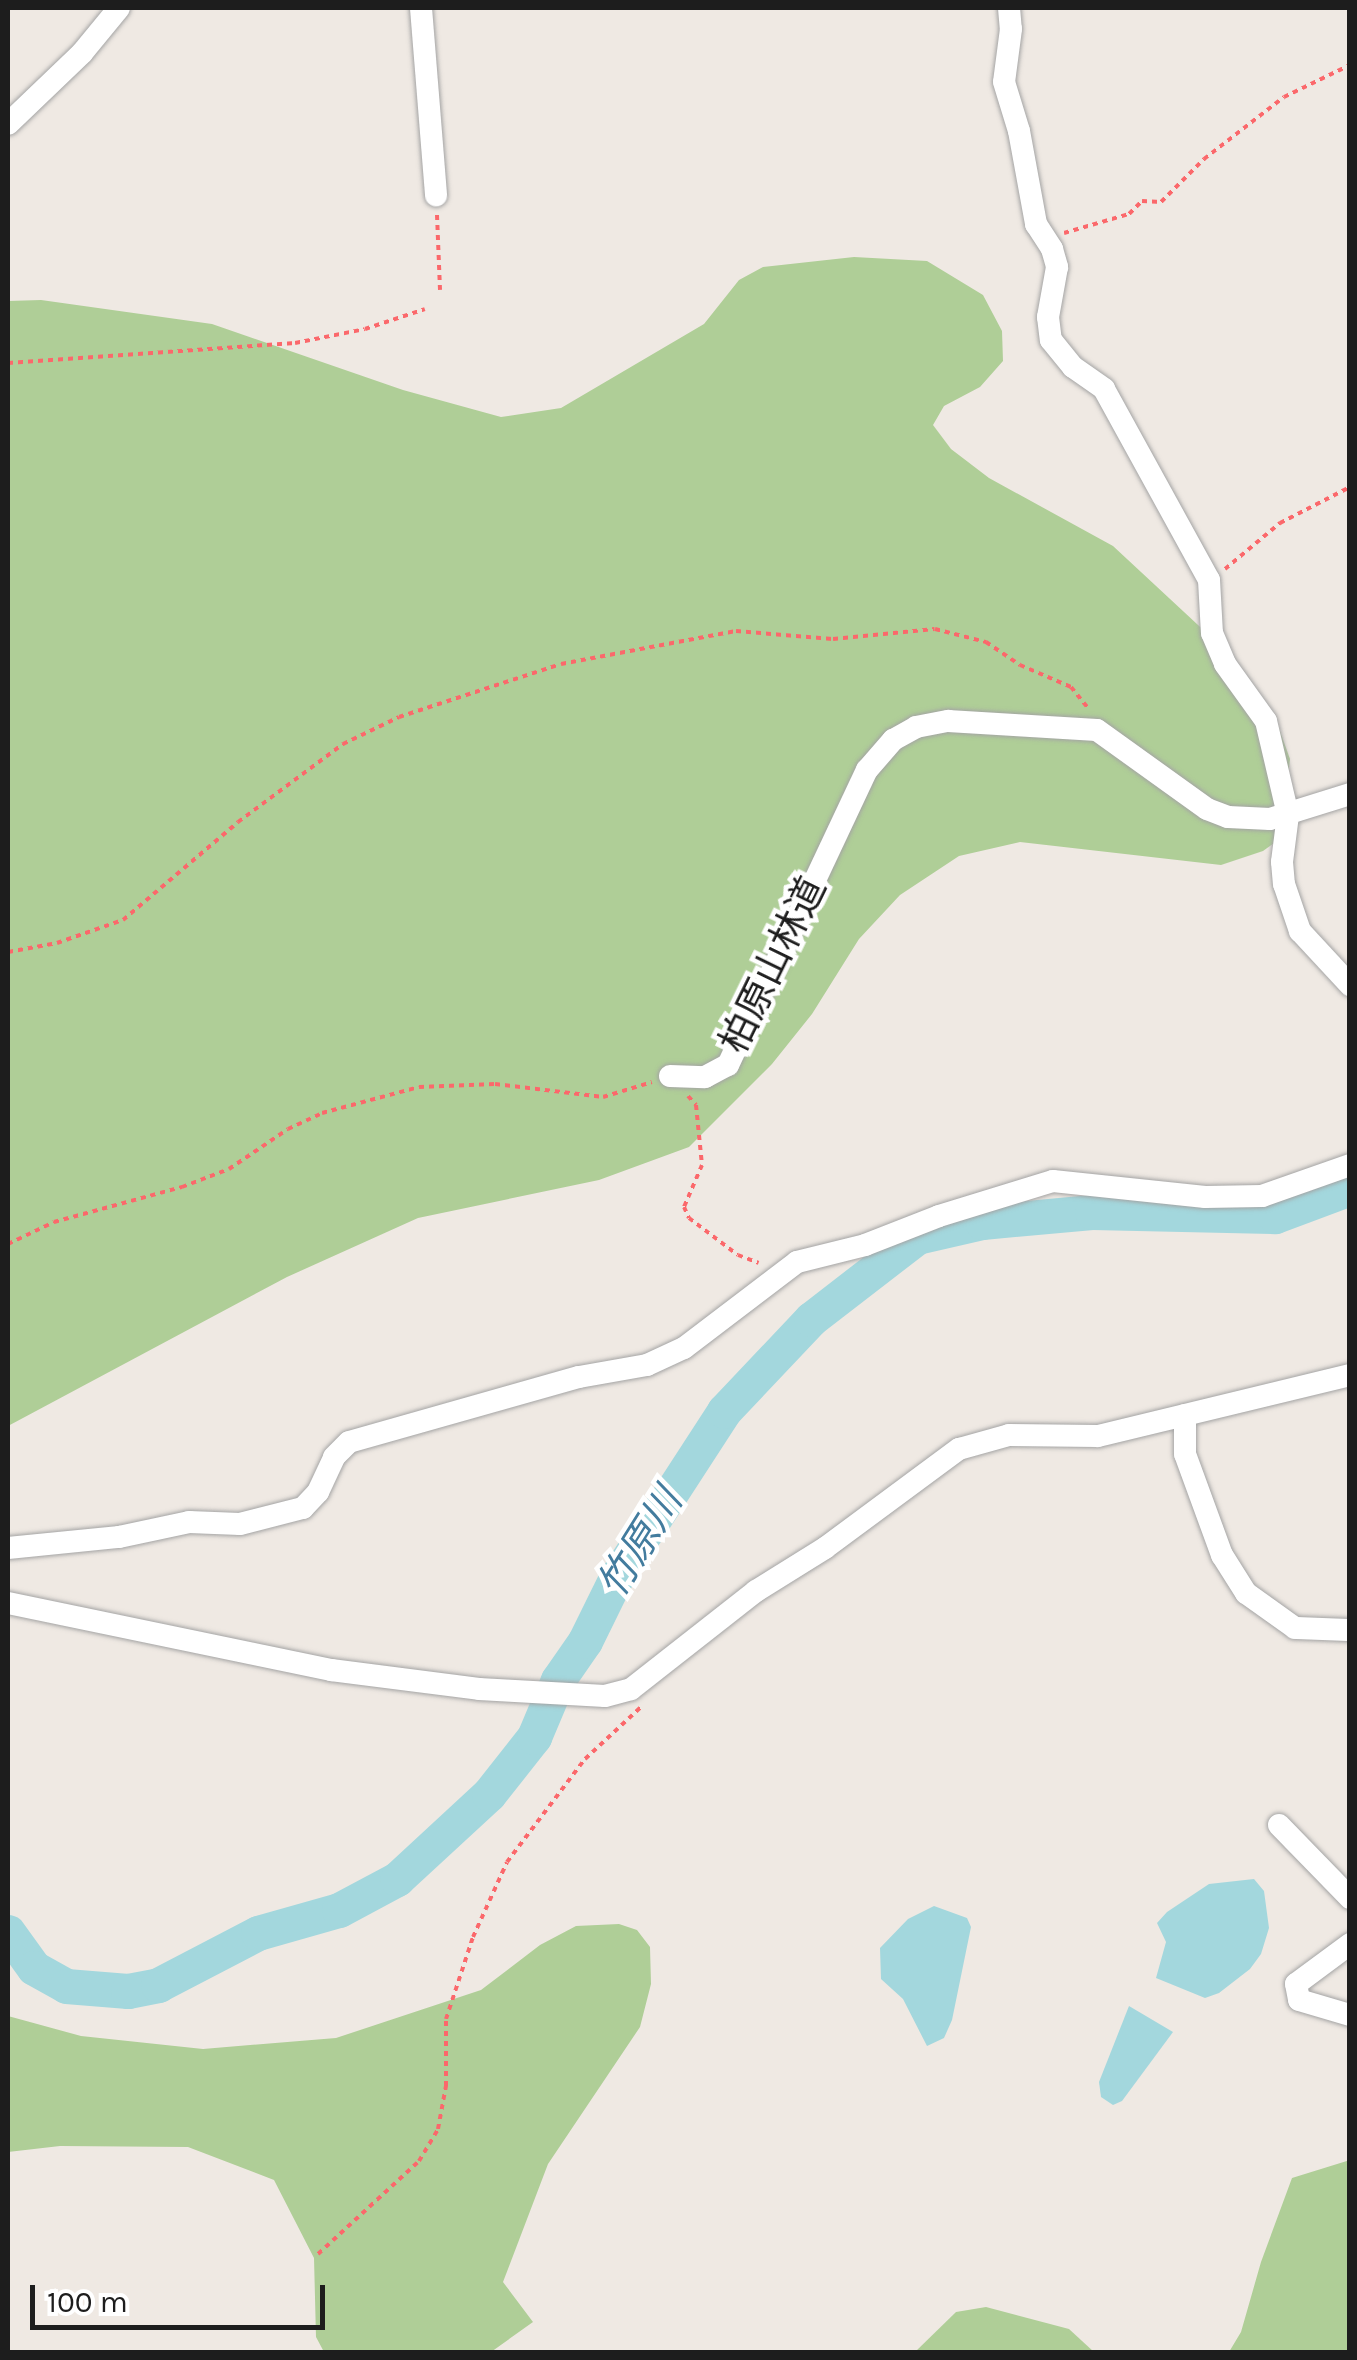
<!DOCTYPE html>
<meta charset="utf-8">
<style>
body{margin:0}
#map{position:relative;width:1357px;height:2360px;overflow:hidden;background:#efe9e3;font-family:Karla,"Noto Sans JP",sans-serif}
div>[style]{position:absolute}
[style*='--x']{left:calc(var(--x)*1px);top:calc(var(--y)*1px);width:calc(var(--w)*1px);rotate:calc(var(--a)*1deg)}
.forest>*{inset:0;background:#afce97}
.water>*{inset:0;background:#a3d7dd}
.river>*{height:35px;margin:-17.5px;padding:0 17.5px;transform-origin:17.5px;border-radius:17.5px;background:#a3d7dd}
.path>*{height:4px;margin-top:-2px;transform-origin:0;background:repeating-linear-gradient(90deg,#fb686b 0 5px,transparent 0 10px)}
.roads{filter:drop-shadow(0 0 2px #a4a4a4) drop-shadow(0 0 2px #a4a4a4)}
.minor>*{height:22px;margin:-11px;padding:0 11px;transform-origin:11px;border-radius:11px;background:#fff}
span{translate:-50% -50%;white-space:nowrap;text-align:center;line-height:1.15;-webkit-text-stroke:9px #fff;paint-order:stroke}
.street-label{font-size:38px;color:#1d1d1d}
.water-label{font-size:40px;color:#437c9e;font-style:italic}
.frame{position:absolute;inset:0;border:10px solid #1d1d1d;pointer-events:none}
.scale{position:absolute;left:30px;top:2285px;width:295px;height:45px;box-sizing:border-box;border:5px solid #1d1d1d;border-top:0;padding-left:12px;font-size:30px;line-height:35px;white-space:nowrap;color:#1d1d1d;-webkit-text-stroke:8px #fff;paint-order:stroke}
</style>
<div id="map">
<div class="forest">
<div style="clip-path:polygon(854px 257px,927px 261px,983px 295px,1002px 331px,1003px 361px,980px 387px,944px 406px,933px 425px,951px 449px,989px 478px,1113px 546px,1226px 651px,1277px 723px,1290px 759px,1281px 838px,1263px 851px,1221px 865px,1020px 842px,959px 856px,900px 895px,859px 939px,812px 1014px,772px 1064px,689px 1147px,599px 1180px,418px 1218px,287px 1277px,8px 1426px,8px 301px,41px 300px,212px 324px,403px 390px,501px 417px,561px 408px,704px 324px,739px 280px,763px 267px)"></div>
<div style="clip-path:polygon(619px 1924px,637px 1930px,650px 1947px,651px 1984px,640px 2027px,548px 2164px,503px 2282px,533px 2322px,491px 2352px,324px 2352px,316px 2337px,314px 2258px,274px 2180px,188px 2147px,60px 2146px,8px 2152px,8px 2016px,81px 2036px,203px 2049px,336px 2038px,481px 1990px,540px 1945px,576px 1926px)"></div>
<div style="clip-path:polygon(1350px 2160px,1349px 2352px,1229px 2352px,1241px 2332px,1261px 2262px,1292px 2178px)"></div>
<div style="clip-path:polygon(986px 2307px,1069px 2329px,1094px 2352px,915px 2352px,956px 2312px)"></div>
</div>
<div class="water">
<div style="clip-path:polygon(1254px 1879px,1264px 1891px,1269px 1928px,1261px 1954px,1250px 1969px,1219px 1993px,1205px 1998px,1156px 1978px,1166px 1942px,1157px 1923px,1167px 1912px,1209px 1884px)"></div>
<div style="clip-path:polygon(934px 1906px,967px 1918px,971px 1927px,952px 2020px,944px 2038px,927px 2046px,903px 1999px,881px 1979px,880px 1948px,908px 1919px)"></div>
<div style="clip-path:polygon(1129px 2006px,1173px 2032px,1122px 2101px,1113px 2105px,1101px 2097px,1099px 2082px)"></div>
</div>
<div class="river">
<div style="--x:8;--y:1932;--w:44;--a:54.2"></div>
<div style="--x:34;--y:1968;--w:37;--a:29"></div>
<div style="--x:66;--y:1986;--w:62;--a:4.6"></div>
<div style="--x:128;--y:1991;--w:31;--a:-11"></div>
<div style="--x:158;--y:1985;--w:113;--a:-27.5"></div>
<div style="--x:258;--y:1933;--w:84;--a:-15.9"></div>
<div style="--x:339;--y:1910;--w:66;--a:-28.1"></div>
<div style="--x:397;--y:1879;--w:125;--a:-42.7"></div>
<div style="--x:489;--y:1794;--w:73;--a:-51.7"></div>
<div style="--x:534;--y:1737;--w:62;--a:-67.2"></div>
<div style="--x:558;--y:1680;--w:47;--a:-55.3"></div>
<div style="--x:585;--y:1641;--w:72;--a:-63.8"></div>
<div style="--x:617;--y:1576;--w:197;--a:-57"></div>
<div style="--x:724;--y:1411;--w:127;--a:-46.6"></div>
<div style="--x:811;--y:1319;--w:134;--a:-37.7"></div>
<div style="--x:917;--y:1237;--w:67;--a:-13"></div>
<div style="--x:982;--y:1222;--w:110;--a:-5.2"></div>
<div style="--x:1092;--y:1212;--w:183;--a:1.3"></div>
<div style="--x:1275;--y:1216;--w:80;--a:-20.5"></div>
</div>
<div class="path">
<div style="--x:437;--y:215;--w:75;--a:87.7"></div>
<div style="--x:1064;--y:233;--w:68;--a:-16.3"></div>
<div style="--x:1129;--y:214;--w:18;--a:-45"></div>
<div style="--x:1142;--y:201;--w:19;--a:3"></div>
<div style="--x:1161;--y:202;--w:61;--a:-45"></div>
<div style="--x:1204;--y:159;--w:101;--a:-37.8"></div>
<div style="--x:1284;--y:97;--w:73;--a:-25.9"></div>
<div style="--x:8;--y:363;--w:288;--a:-4"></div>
<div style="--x:295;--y:343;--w:71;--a:-11.3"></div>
<div style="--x:365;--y:329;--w:63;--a:-18.4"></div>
<div style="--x:1225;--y:569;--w:72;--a:-39.9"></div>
<div style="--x:1280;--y:523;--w:79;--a:-27.2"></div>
<div style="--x:8;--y:952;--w:50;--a:-10.4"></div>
<div style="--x:57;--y:943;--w:70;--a:-19.2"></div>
<div style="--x:123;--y:920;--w:151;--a:-40.4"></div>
<div style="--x:238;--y:822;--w:131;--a:-36.6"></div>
<div style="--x:343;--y:744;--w:62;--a:-25.7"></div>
<div style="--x:399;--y:717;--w:170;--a:-18.1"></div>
<div style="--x:561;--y:664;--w:178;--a:-10.7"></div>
<div style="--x:736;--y:631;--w:97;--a:4.7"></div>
<div style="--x:833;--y:639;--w:102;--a:-5.6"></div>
<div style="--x:935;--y:629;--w:53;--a:14.3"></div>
<div style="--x:986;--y:642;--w:41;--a:34.1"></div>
<div style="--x:1020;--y:665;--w:56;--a:23.3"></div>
<div style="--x:1071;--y:687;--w:27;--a:51"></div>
<div style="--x:688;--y:1096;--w:12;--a:48"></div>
<div style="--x:696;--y:1105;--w:60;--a:84.3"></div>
<div style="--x:702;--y:1165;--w:46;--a:113.2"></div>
<div style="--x:684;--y:1207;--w:12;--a:66"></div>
<div style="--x:689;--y:1218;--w:61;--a:37.1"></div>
<div style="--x:738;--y:1255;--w:22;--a:21"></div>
<div style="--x:8;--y:1244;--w:51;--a:-25.6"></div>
<div style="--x:54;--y:1222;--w:133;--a:-15.3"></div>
<div style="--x:182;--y:1187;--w:50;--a:-21"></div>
<div style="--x:229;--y:1169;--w:71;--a:-34.1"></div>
<div style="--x:288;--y:1129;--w:38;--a:-25"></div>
<div style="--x:322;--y:1113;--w:100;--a:-15"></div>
<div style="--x:419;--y:1087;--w:76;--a:-2.3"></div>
<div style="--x:495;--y:1084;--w:109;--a:6.9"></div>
<div style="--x:603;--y:1097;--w:51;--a:-17"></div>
<div style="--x:318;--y:2254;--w:137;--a:-42.6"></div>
<div style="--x:419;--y:2161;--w:37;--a:-59"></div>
<div style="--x:438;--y:2129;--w:44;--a:-79.5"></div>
<div style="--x:446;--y:2086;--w:67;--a:-90"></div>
<div style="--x:446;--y:2019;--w:86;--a:-71.8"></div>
<div style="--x:473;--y:1937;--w:82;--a:-65.6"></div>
<div style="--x:507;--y:1862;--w:129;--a:-52.9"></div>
<div style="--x:585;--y:1759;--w:76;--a:-42.9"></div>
</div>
<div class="roads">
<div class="minor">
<div style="--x:421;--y:8;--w:188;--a:85.4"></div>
<div style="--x:1009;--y:8;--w:21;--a:85"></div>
<div style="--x:1011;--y:29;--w:53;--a:97.5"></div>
<div style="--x:1004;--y:82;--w:51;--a:73"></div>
<div style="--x:1019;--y:131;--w:95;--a:79.6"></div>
<div style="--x:1036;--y:224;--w:30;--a:57"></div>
<div style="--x:1052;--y:249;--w:19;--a:74"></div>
<div style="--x:1057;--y:267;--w:51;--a:100.2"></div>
<div style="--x:1048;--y:317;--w:23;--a:83"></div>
<div style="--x:1051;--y:340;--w:35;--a:51"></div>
<div style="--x:1073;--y:367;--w:38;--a:35"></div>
<div style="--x:1104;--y:389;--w:218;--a:61.2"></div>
<div style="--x:1209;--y:580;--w:53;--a:86.8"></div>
<div style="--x:1212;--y:633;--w:34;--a:67"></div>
<div style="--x:1225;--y:664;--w:70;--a:54.3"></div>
<div style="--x:1266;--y:721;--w:97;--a:76.8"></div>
<div style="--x:1288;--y:815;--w:47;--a:97.3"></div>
<div style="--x:1282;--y:862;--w:22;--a:85"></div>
<div style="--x:1284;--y:884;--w:50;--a:71.2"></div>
<div style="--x:1300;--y:931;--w:74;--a:47.2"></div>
<div style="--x:8;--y:124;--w:103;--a:-43.8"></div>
<div style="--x:82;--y:53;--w:58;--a:-50.6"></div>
<div style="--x:670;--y:1076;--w:35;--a:2"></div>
<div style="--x:705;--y:1077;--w:26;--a:-28"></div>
<div style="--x:728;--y:1065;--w:326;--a:-64.8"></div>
<div style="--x:867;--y:770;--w:40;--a:-49"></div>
<div style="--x:893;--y:740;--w:26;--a:-29"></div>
<div style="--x:916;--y:727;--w:33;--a:-11"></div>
<div style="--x:948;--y:721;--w:149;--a:3.5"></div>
<div style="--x:1097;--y:730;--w:135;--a:35.7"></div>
<div style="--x:1207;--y:809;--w:22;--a:21"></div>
<div style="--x:1228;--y:817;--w:42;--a:2.7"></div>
<div style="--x:1270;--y:819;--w:84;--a:-17.4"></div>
<div style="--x:1185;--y:1415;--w:39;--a:90"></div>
<div style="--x:1185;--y:1454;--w:108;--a:69.9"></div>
<div style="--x:1222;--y:1555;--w:45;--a:57.7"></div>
<div style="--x:1246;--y:1593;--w:60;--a:35.5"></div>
<div style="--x:1295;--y:1628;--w:55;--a:2.1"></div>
<div style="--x:8;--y:1548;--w:112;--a:-5.7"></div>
<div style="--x:119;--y:1537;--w:72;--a:-12.1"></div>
<div style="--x:189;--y:1522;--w:51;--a:2.2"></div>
<div style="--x:240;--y:1524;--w:65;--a:-14.3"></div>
<div style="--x:303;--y:1508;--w:22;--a:-47"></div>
<div style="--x:318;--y:1492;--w:38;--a:-65"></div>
<div style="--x:334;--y:1457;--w:21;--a:-45"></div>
<div style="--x:349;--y:1442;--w:239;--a:-15.8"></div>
<div style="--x:579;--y:1377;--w:69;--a:-10"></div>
<div style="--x:647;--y:1365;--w:41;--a:-24.7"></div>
<div style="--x:684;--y:1348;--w:142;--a:-37.3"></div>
<div style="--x:797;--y:1262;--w:70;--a:-14"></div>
<div style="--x:865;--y:1245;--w:79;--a:-21.4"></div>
<div style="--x:939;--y:1216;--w:119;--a:-17.1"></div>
<div style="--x:1053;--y:1181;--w:153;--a:6"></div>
<div style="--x:1205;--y:1197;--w:57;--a:-1"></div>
<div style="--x:1262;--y:1196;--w:93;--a:-19.4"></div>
<div style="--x:8;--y:1603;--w:330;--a:11.7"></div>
<div style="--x:331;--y:1670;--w:149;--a:7.3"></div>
<div style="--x:479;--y:1689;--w:126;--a:3.2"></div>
<div style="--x:605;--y:1696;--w:27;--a:-15"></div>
<div style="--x:631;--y:1689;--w:159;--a:-38.1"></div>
<div style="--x:756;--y:1591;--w:81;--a:-31.9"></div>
<div style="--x:825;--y:1548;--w:167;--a:-36.5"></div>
<div style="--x:959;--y:1449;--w:52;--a:-15.6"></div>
<div style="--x:1009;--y:1435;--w:89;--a:0.6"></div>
<div style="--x:1098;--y:1436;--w:259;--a:-13.6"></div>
<div style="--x:1279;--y:1825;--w:102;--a:45.8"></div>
<div style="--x:1350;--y:1944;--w:67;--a:143.5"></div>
<div style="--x:1296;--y:1984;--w:16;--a:79"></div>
<div style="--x:1299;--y:2000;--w:53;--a:16.4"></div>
</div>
</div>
<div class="street-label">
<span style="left:773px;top:965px;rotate:-64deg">柏原山林道</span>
</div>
<div class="water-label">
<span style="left:640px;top:1543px;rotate:-58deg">竹原川</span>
</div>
<div class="frame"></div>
<div class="scale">100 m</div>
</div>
